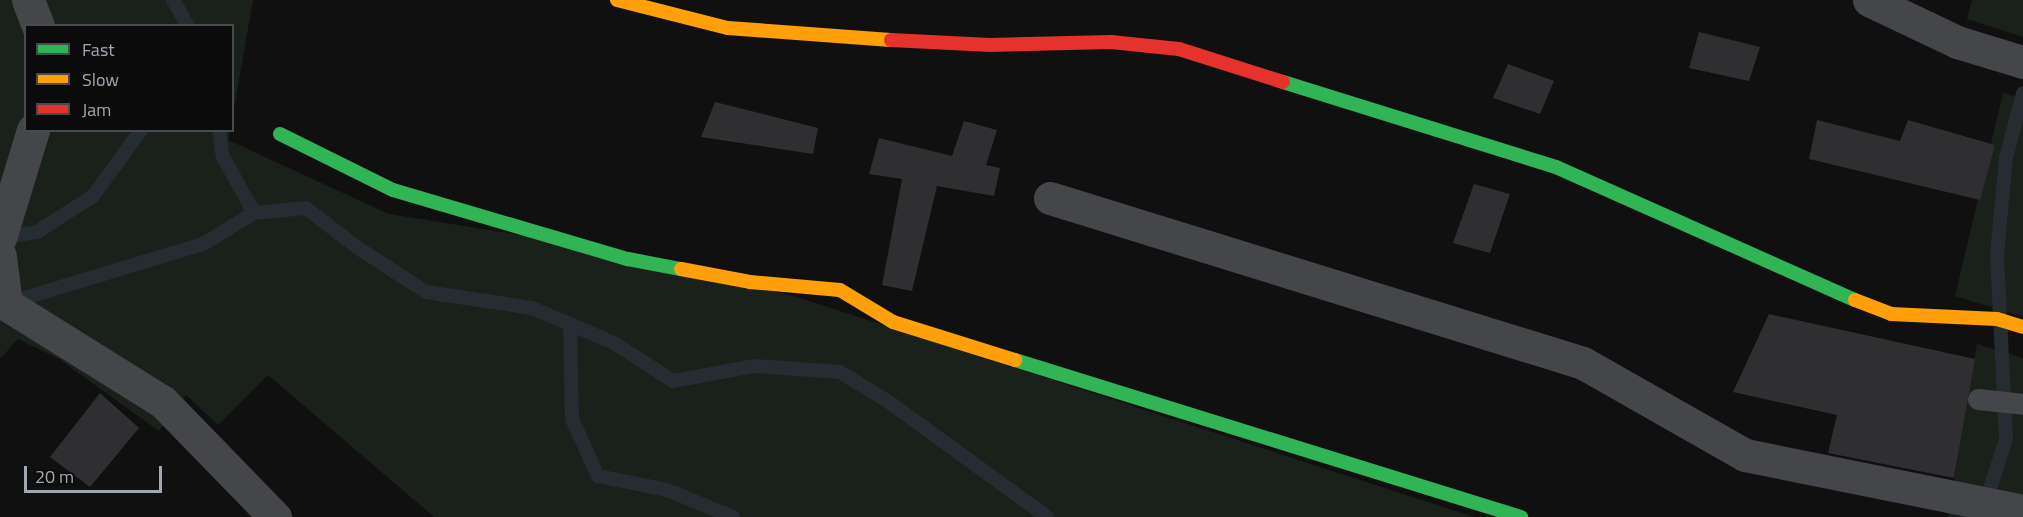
<!DOCTYPE html>
<style>
body{margin:0}
#map{position:relative;width:2023px;height:517px;overflow:hidden;background:#101011;font-family:"Titillium Web",sans-serif}
div>[style]{position:absolute}
[style*='--x']{left:calc(var(--x)*1px);top:calc(var(--y)*1px);width:calc(var(--w)*1px);rotate:calc(var(--a)*1deg)}
.green>*{inset:0;background:#1a211b}
.stream>*{height:14px;margin:-7px;padding:0 7px;transform-origin:7px;border-radius:7px;background:#252d32}
.building>*{inset:0;background:#2f2f31}
.lane>*{height:21px;margin:-10.5px;padding:0 10.5px;transform-origin:10.5px;border-radius:10.5px;background:#454649}
.street>*{height:33px;margin:-16.5px;padding:0 16.5px;transform-origin:16.5px;border-radius:16.5px;background:#454649}
.fast>*{height:14px;margin:-7px;padding:0 7px;transform-origin:7px;border-radius:7px;background:#30b455}
.slow>*{height:14px;margin:-7px;padding:0 7px;transform-origin:7px;border-radius:7px;background:#ff9f0a}
.jam>*{height:14px;margin:-7px;padding:0 7px;transform-origin:7px;border-radius:7px;background:#e5322d}
span{translate:-50% -50%;white-space:nowrap;text-align:center;line-height:1.15;-webkit-text-stroke:5px #0b0b0c;paint-order:stroke}
.legend{position:absolute;left:24px;top:24px;width:210px;height:108px;box-sizing:border-box;background:#0b0b0c;border:2px solid #474a4e;margin:0;padding:8px 10px;list-style:none;font-size:18px;color:#a1a8b2}
.legend li{display:flex;align-items:center;gap:12px;height:30px}
.legend b{width:30px;border:2px solid #474a4e}
.scale{position:absolute;left:24px;top:466px;width:138px;height:27px;box-sizing:border-box;border:3px solid #a1a8b2;border-top:0;padding-left:8px;font-size:18px;line-height:21px;white-space:nowrap;color:#a1a8b2;-webkit-text-stroke:4px #0b0b0c;paint-order:stroke}
</style>
<div id="map">
<div class="green">
<div style="clip-path:polygon(0 0,253px 0,233px 114px,232px 26px,26px 26px,26px 130px,230px 131px,228px 140px,389px 214px,552px 240px,797px 297px,1474px 517px,434px 517px,268px 375px,218px 425px,186px 395px,159px 431px,59px 359px,18px 339px,0 359px)"></div>
<div style="clip-path:polygon(1972px 0,2023px 0,2023px 37px,1967px 19px)"></div>
<div style="clip-path:polygon(2003px 93px,2023px 98px,2023px 317px,1955px 296px)"></div>
<div style="clip-path:polygon(1977px 344px,2023px 358px,2023px 517px,1948px 517px)"></div>
</div>
<div class="stream">
<div style="--x:173;--y:0;--w:30;--a:60"></div>
<div style="--x:219;--y:130;--w:27;--a:82"></div>
<div style="--x:223;--y:157;--w:64;--a:61"></div>
<div style="--x:2;--y:237;--w:35;--a:-8"></div>
<div style="--x:37;--y:232;--w:67;--a:-32.7"></div>
<div style="--x:93;--y:196;--w:82;--a:-54"></div>
<div style="--x:11;--y:302;--w:201;--a:-16.8"></div>
<div style="--x:203;--y:244;--w:60;--a:-31.3"></div>
<div style="--x:254;--y:213;--w:52;--a:-5.5"></div>
<div style="--x:306;--y:208;--w:66;--a:37.6"></div>
<div style="--x:358;--y:248;--w:81;--a:32.9"></div>
<div style="--x:426;--y:292;--w:107;--a:8.6"></div>
<div style="--x:532;--y:308;--w:89;--a:23.1"></div>
<div style="--x:614;--y:343;--w:70;--a:32.8"></div>
<div style="--x:673;--y:381;--w:82;--a:-10.5"></div>
<div style="--x:754;--y:366;--w:86;--a:4"></div>
<div style="--x:840;--y:372;--w:57;--a:31.5"></div>
<div style="--x:889;--y:402;--w:195;--a:36"></div>
<div style="--x:570;--y:324;--w:95;--a:88.8"></div>
<div style="--x:572;--y:419;--w:63;--a:65.5"></div>
<div style="--x:598;--y:476;--w:70;--a:11.5"></div>
<div style="--x:667;--y:490;--w:71;--a:22.2"></div>
<div style="--x:1985;--y:504;--w:68;--a:-72.1"></div>
<div style="--x:2006;--y:439;--w:184;--a:-92.8"></div>
<div style="--x:1997;--y:255;--w:97;--a:-84.7"></div>
<div style="--x:2006;--y:158;--w:67;--a:-75.3"></div>
</div>
<div class="building">
<div style="clip-path:polygon(1699px 32px,1760px 47px,1749px 81px,1689px 68px)"></div>
<div style="clip-path:polygon(1508px 64px,1554px 81px,1540px 114px,1493px 98px)"></div>
<div style="clip-path:polygon(715px 102px,818px 128px,813px 154px,701px 137px)"></div>
<div style="clip-path:polygon(1817px 120px,1900px 141px,1908px 120px,1995px 145px,1980px 200px,1809px 159px)"></div>
<div style="clip-path:polygon(964px 121px,997px 130px,986px 165px,1000px 168px,994px 196px,937px 186px,912px 291px,882px 285px,902px 179px,869px 174px,879px 138px,952px 156px)"></div>
<div style="clip-path:polygon(1474px 184px,1510px 194px,1490px 253px,1453px 243px)"></div>
<div style="clip-path:polygon(1769px 314px,1975px 359px,1954px 478px,1828px 453px,1837px 415px,1733px 392px)"></div>
<div style="clip-path:polygon(100px 393px,139px 428px,90px 487px,50px 457px)"></div>
</div>
<div class="lane">
<div style="--x:1978;--y:399;--w:45;--a:6.3"></div>
</div>
<div class="street">
<div style="--x:28;--y:0;--w:28;--a:69"></div>
<div style="--x:1869;--y:0;--w:98;--a:25.5"></div>
<div style="--x:1957;--y:42;--w:69;--a:16.9"></div>
<div style="--x:1050;--y:198;--w:558;--a:17.2"></div>
<div style="--x:1583;--y:363;--w:186;--a:29.6"></div>
<div style="--x:1745;--y:455;--w:284;--a:11.4"></div>
<div style="--x:0;--y:238;--w:113;--a:-73"></div>
<div style="--x:0;--y:256;--w:48;--a:82.9"></div>
<div style="--x:6;--y:304;--w:185;--a:32"></div>
<div style="--x:163;--y:402;--w:161;--a:45.8"></div>
</div>
<div class="fast">
<div style="--x:1283;--y:82;--w:286;--a:17.3"></div>
<div style="--x:1556;--y:167;--w:327;--a:24"></div>
<div style="--x:280;--y:134;--w:126;--a:26.4"></div>
<div style="--x:393;--y:190;--w:245;--a:16.4"></div>
<div style="--x:628;--y:259;--w:54;--a:10.7"></div>
<div style="--x:1015;--y:360;--w:530;--a:17.24"></div>
</div>
<div class="slow">
<div style="--x:617;--y:0;--w:114;--a:14.2"></div>
<div style="--x:728;--y:28;--w:163;--a:4.2"></div>
<div style="--x:681;--y:269;--w:70;--a:10.7"></div>
<div style="--x:750;--y:282;--w:90;--a:5.1"></div>
<div style="--x:840;--y:290;--w:62;--a:31.1"></div>
<div style="--x:893;--y:322;--w:128;--a:17.3"></div>
<div style="--x:1855;--y:300;--w:39;--a:21"></div>
<div style="--x:1891;--y:314;--w:106;--a:2.7"></div>
<div style="--x:1997;--y:319;--w:27;--a:17"></div>
</div>
<div class="jam">
<div style="--x:891;--y:40;--w:99;--a:2.9"></div>
<div style="--x:990;--y:45;--w:121;--a:-1.4"></div>
<div style="--x:1111;--y:42;--w:68;--a:5.9"></div>
<div style="--x:1179;--y:49;--w:109;--a:17.6"></div>
</div>
<ul class="legend">
<li><b style="height:8px;background:#30b455"></b>Fast</li>
<li><b style="height:8px;background:#ff9f0a"></b>Slow</li>
<li><b style="height:8px;background:#e5322d"></b>Jam</li>
</ul>
<div class="scale">20 m</div>
</div>
